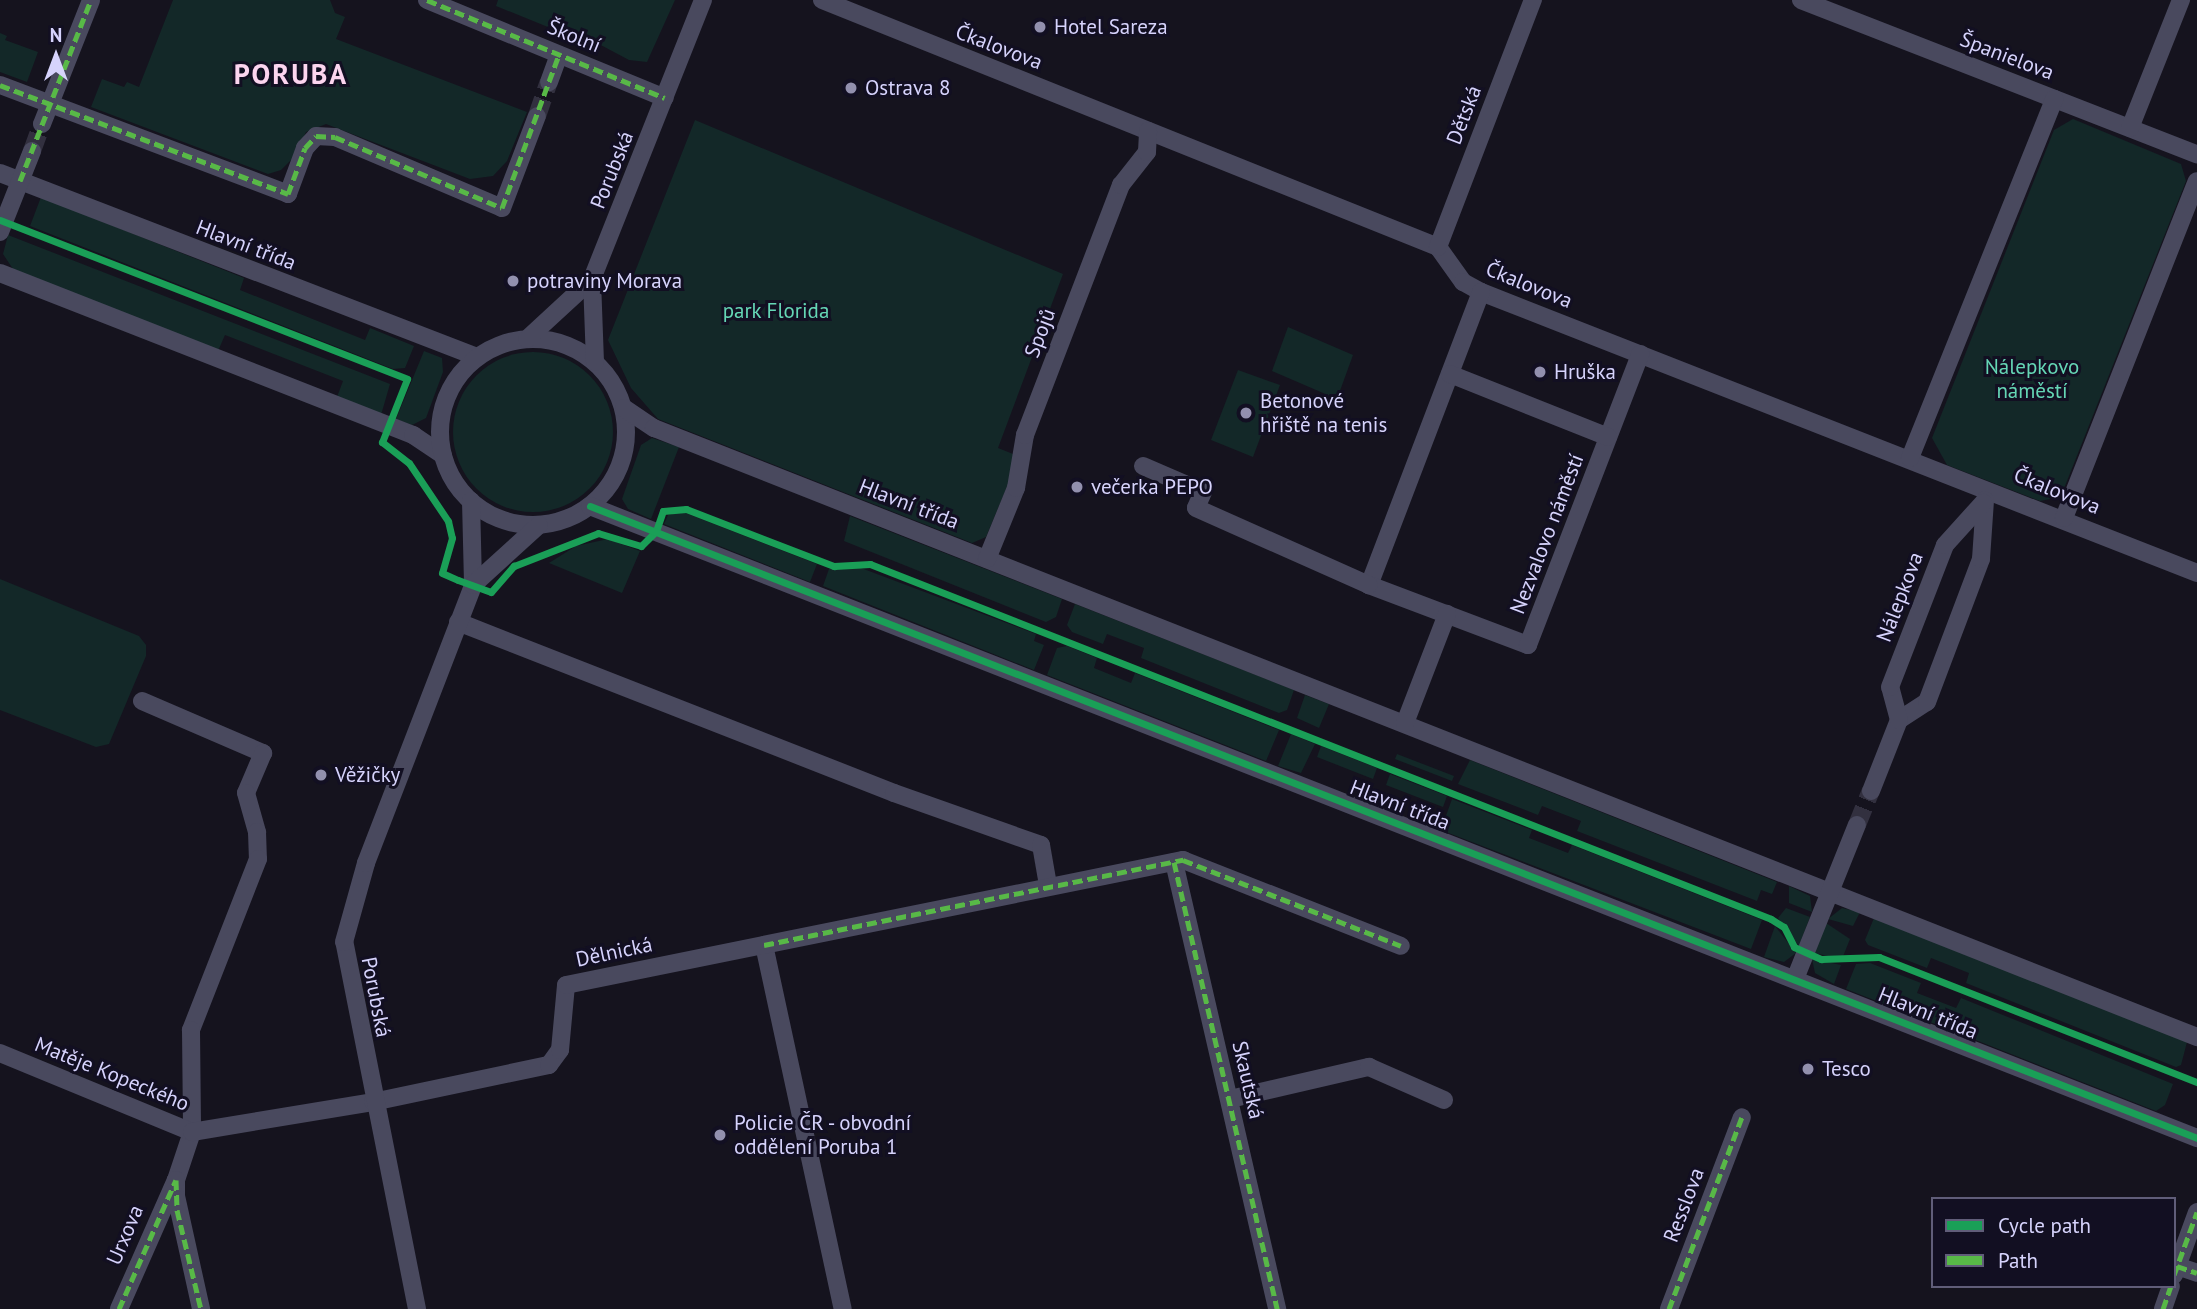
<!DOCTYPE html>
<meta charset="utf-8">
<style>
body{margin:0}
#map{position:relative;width:2197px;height:1309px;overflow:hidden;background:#15131e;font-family:"PT Sans",sans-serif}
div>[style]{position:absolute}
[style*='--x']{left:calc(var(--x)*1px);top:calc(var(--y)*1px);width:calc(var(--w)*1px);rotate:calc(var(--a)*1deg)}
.green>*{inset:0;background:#132828}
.round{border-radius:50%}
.minor-tunnel>*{height:18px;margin-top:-9px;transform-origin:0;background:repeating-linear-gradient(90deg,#32303f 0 18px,transparent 0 27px)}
.minor>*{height:18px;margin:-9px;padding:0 9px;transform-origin:9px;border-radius:9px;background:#49495e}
.minor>.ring{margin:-9px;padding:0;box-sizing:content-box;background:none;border:18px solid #49495e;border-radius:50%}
.quiet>*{height:5px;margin-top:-2.5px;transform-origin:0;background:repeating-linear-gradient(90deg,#58b947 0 10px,transparent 0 15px)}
.cycleway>*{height:7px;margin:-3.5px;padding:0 3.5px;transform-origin:3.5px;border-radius:3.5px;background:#1a9f57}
.dots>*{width:19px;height:19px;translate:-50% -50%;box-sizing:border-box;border:4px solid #120f22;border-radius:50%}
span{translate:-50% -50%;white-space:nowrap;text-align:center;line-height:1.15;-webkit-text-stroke:6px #120f22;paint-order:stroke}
.poi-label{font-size:21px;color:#d6d3fc}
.left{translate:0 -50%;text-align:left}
.street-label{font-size:21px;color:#d6d3fc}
.park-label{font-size:21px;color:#65d6b5}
.district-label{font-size:28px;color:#fcd5ef;font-weight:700;letter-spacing:2px}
.legend{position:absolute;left:1931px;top:1197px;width:245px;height:91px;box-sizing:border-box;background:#120f22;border:2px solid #605d79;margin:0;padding:9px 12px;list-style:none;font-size:21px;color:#d6d3fc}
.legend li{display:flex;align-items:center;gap:14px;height:35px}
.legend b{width:35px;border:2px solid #605d79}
.north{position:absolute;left:21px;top:21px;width:70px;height:70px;-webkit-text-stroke:5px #120f22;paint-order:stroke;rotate:0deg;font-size:19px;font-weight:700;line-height:28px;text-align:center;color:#d6d3fc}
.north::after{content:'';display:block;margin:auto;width:24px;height:32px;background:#d6d3fc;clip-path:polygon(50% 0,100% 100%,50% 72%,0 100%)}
</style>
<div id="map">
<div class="green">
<div style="clip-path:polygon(173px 0,330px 0,335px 13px,345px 17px,336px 39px,527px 112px,507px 161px,493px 176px,470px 179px,326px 124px,306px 132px,295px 156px,281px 170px,268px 174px,91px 107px,102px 79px,124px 87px,127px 82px,139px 87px)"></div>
<div style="clip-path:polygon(498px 0,675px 0,647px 62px,629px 60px,580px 34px,573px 31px,570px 36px,496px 6px)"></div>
<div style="clip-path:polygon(0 33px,7px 36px,5px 40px,38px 52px,27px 82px,0 72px)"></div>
<div style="clip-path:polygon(2073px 119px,2181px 164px,2186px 181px,2065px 486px,2056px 498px,2040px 501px,1947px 465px,1932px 438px,2054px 130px)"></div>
<div style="clip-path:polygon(695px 120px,1063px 274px,998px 448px,1013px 454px,1017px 463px,986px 537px,972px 543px,962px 539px,658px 419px,631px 388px,608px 340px)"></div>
<div style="clip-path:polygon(41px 197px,244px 278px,240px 290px,365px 340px,370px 328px,414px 346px,405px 368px,393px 369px,30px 226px)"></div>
<div style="clip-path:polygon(8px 235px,390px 384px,381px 415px,337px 397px,343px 381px,225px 335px,218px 351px,13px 269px,3px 254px)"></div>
<div style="clip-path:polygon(1288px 327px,1353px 355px,1337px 399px,1272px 371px)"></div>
<div style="clip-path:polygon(424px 351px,442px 358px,443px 372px,426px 418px,412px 425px,396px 419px)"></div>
<div class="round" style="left:453px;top:352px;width:160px;height:160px"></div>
<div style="clip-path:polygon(1238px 370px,1280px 385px,1253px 457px,1211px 440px)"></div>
<div style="clip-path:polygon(652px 438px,679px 447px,651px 519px,628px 509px,622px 499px,641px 445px)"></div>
<div style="clip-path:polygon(683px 512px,817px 564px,810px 582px,664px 524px,668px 515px)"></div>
<div style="clip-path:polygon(850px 516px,1062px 599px,1056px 617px,1046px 622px,844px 541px)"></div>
<div style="clip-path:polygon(608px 539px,640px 551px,622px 593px,549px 563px,576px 546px)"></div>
<div style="clip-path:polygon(861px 568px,1036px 634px,1034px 641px,1044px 645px,1034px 670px,823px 586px,829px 569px)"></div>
<div style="clip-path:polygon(0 579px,139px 636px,146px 645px,146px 656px,109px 744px,96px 747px,0 710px)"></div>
<div style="clip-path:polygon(1075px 604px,1294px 690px,1287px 710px,1279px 713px,1141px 658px,1144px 648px,1107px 634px,1103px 644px,1072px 632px,1067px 625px)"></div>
<div style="clip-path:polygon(1067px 646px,1097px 658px,1094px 668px,1131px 683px,1135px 673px,1279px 730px,1266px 761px,1047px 675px,1057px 648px)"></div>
<div style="clip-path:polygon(1305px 695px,1329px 704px,1319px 728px,1297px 718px)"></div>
<div style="clip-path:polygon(1291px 734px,1315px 744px,1301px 773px,1278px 766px)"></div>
<div style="clip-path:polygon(1321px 746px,1377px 768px,1373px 779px,1317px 757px)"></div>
<div style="clip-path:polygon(1397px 754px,1454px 776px,1452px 781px,1395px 759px)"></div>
<div style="clip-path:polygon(1470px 760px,1777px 882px,1772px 894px,1761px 890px,1757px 901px,1577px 831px,1581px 821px,1542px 806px,1538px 815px,1458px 784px)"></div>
<div style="clip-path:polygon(1390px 774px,1447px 796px,1443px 807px,1386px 785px)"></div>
<div style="clip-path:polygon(1452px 799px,1532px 830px,1529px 838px,1568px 853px,1572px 845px,1762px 920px,1751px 949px,1446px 832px,1443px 824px)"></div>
<div style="clip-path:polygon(1789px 886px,1810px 896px,1812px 912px,1789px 903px)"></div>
<div style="clip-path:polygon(1786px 908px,1810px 917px,1799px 946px,1778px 918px)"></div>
<div style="clip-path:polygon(1842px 908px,1860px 912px,1853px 926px,1828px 919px)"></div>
<div style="clip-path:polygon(1874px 918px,2187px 1042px,2181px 1065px,2176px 1067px,1966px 983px,1969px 973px,1931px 958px,1927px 968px,1868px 945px,1865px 940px)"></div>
<div style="clip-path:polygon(1826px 923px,1850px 939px,1842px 959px,1814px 953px)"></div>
<div style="clip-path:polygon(1775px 926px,1796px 953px,1784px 962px,1764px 957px)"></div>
<div style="clip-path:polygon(1812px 959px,1841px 965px,1834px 984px,1815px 973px)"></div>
<div style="clip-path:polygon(1870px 963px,1921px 983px,1917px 993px,1956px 1008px,1961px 998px,2173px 1084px,2165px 1105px,2156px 1111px,1846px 989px,1856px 964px)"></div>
</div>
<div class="minor-tunnel">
<div style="--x:537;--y:116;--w:36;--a:-71"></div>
<div style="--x:32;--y:151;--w:29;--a:-70"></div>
<div style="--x:1857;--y:825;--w:37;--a:-68"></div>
</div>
<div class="minor">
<div style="--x:427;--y:0;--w:257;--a:22.4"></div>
<div style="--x:822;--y:0;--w:664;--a:21.85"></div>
<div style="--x:1438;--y:247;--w:43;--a:54.5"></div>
<div style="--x:1463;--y:282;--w:21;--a:29"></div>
<div style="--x:1481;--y:292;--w:769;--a:21.43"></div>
<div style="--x:1801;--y:0;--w:425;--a:21.3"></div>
<div style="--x:549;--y:82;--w:29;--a:-70"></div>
<div style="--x:0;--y:85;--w:308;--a:20.7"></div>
<div style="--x:288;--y:194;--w:49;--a:-69.7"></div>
<div style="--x:305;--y:148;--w:16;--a:-47"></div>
<div style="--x:316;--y:136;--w:19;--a:3"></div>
<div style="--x:335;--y:137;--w:181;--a:23"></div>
<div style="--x:502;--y:208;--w:98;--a:-69.2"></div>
<div style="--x:42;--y:124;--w:133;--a:-68.4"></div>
<div style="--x:2130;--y:128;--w:138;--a:-68.3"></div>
<div style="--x:0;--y:173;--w:511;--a:21.09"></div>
<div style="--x:0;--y:232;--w:87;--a:-68.4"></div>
<div style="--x:1438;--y:247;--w:265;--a:-69"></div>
<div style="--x:0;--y:273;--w:444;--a:21.4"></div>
<div style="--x:413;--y:435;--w:36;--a:34"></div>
<div style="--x:1481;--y:292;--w:314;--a:110.9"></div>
<div style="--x:1369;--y:585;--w:170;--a:20.7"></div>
<div style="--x:1528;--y:645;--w:312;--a:-68.9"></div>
<div class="ring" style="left:440px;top:339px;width:168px;height:168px"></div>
<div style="--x:527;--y:339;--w:88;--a:-42.7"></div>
<div style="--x:595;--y:362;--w:83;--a:-92.1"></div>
<div style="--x:592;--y:279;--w:300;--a:-68.3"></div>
<div style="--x:1450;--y:374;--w:170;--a:21.7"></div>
<div style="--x:624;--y:408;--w:36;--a:34"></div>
<div style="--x:654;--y:428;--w:1659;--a:21.54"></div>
<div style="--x:1910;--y:458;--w:387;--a:-68.1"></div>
<div style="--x:1143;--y:466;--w:65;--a:23.4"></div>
<div style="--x:1203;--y:492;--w:17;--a:114"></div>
<div style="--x:1196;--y:508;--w:189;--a:24"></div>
<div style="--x:471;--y:501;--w:84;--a:88.6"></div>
<div style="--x:590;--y:506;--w:1727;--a:21.47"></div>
<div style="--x:2064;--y:518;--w:362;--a:-68.5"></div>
<div style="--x:987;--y:559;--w:77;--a:-67.8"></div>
<div style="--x:1016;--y:488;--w:54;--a:-80.4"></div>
<div style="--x:1025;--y:435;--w:268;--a:-69"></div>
<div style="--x:1121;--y:185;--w:42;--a:-51.8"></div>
<div style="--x:1147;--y:152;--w:21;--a:-87"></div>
<div style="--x:458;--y:622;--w:468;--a:21.4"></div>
<div style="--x:894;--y:793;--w:156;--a:19.5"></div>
<div style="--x:1041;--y:845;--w:41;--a:80.1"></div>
<div style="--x:142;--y:701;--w:132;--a:23.3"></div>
<div style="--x:263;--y:753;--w:43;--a:113"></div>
<div style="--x:246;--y:793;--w:41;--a:74.2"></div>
<div style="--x:257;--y:832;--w:27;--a:88"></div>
<div style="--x:258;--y:859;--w:184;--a:111.4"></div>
<div style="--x:191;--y:1030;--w:102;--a:89.4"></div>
<div style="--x:192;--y:1132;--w:51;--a:108.4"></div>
<div style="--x:176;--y:1180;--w:16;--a:90"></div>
<div style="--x:176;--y:1196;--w:116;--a:77.5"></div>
<div style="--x:1899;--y:720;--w:33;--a:-33"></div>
<div style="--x:1927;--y:702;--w:153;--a:-69.3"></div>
<div style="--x:1981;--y:559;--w:59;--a:-86.1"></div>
<div style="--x:1405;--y:723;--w:117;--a:-68.9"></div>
<div style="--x:1871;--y:791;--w:76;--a:-68.5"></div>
<div style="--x:1899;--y:720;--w:34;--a:-105"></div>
<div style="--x:1890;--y:687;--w:152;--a:-68.8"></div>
<div style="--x:1945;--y:545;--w:57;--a:-47.9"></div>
<div style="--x:1174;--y:862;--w:459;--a:77"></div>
<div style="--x:764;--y:945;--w:372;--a:77.8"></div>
<div style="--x:1795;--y:979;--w:166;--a:-68.1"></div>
<div style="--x:0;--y:1053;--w:208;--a:22.4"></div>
<div style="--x:192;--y:1132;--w:183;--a:-9.4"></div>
<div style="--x:373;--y:1102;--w:180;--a:-11.9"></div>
<div style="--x:549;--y:1065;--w:19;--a:-54"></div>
<div style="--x:560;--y:1050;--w:65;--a:-84.7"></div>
<div style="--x:566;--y:985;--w:630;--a:-11.45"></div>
<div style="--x:1183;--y:860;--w:234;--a:21.5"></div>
<div style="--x:1230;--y:1099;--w:143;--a:-13"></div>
<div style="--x:1369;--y:1067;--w:82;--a:23.7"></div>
<div style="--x:2177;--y:1266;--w:21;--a:19"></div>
<div style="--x:2174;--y:1275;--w:67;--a:-69.9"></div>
<div style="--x:119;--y:1309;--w:141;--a:-66.2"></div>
<div style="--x:417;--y:1309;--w:374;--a:-101.2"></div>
<div style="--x:344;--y:942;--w:82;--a:-74.4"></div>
<div style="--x:366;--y:863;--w:298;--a:-68.9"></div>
<div style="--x:473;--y:585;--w:89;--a:-42.3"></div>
<div style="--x:1669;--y:1309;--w:205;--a:-69.2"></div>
<div style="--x:2163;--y:1309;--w:24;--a:-71"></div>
</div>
<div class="quiet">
<div style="--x:427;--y:0;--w:257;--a:22.4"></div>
<div style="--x:0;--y:85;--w:308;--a:20.7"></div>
<div style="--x:288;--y:194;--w:49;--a:-69.7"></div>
<div style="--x:305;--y:148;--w:16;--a:-47"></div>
<div style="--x:316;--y:136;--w:19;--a:3"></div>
<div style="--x:335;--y:137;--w:181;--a:23"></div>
<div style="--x:502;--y:208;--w:163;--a:-69.6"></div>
<div style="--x:20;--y:181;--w:194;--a:-68.6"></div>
<div style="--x:1174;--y:862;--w:459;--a:77"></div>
<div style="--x:764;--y:945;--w:428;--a:-11.5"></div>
<div style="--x:1183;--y:860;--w:234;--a:21.5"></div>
<div style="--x:176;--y:1180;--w:30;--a:88"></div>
<div style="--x:177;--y:1210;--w:102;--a:76.4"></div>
<div style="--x:2177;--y:1266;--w:21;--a:19"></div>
<div style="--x:2174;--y:1275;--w:67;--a:-69.9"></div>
<div style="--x:119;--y:1309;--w:141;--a:-66.2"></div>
<div style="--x:1669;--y:1309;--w:205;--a:-69.2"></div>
<div style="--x:2163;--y:1309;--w:24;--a:-71"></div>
</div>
<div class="cycleway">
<div style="--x:0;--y:220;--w:437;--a:21.3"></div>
<div style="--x:407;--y:379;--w:68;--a:111.6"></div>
<div style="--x:382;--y:442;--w:34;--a:38"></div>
<div style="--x:409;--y:463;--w:70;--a:56.1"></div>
<div style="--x:448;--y:521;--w:17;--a:77"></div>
<div style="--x:452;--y:538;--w:36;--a:106"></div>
<div style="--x:442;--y:573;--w:17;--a:24"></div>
<div style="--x:458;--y:580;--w:35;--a:20"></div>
<div style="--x:491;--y:592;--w:35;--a:-49"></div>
<div style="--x:514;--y:566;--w:90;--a:-21.4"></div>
<div style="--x:598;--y:533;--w:45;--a:16.8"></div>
<div style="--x:641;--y:546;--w:21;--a:-45"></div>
<div style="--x:656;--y:531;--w:21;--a:-71"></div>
<div style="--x:663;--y:511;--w:23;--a:-5"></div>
<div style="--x:686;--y:509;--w:159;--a:21.1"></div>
<div style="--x:834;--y:566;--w:36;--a:-3"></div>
<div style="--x:870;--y:564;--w:968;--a:21.5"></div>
<div style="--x:1771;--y:919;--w:15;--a:32"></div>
<div style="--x:1784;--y:927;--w:22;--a:63"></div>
<div style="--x:1794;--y:947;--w:30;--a:24"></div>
<div style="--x:1821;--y:959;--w:58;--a:-2"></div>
<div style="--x:1879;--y:957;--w:342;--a:21.5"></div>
<div style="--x:590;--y:506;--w:1727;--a:21.47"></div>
</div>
<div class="dots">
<div style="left:1040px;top:27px;background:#9290ae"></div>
<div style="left:851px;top:88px;background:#9290ae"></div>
<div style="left:513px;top:281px;background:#9290ae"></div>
<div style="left:1540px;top:372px;background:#9290ae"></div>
<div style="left:1246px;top:413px;background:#9290ae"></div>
<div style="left:1077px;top:487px;background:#9290ae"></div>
<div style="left:321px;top:775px;background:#9290ae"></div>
<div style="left:1808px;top:1069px;background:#9290ae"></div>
<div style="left:720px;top:1135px;background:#9290ae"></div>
</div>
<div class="poi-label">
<span class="left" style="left:1054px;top:27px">Hotel Sareza</span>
<span class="left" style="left:865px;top:88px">Ostrava 8</span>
<span class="left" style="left:527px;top:281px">potraviny Morava</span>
<span class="left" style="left:1554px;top:372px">Hruška</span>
<span class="left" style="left:1260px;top:413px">Betonové<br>hřiště na tenis</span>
<span class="left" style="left:1091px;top:487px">večerka PEPO</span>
<span class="left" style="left:335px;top:775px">Věžičky</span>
<span class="left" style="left:1822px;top:1069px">Tesco</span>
<span class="left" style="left:734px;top:1135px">Policie ČR - obvodní<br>oddělení Poruba 1</span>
</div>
<div class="street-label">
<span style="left:574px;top:36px;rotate:22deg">Školní</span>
<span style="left:999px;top:47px;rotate:21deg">Čkalovova</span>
<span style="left:2007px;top:56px;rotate:21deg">Španielova</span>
<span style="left:1464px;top:115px;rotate:-69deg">Dětská</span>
<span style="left:612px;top:170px;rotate:-68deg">Porubská</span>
<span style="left:246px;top:245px;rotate:21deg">Hlavní třída</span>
<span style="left:1529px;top:285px;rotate:22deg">Čkalovova</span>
<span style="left:1040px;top:333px;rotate:-69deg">Spojů</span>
<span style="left:2057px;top:491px;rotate:22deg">Čkalovova</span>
<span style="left:909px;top:504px;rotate:21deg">Hlavní třída</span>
<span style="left:1547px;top:534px;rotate:-69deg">Nezvalovo náměstí</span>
<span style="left:1900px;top:597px;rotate:-69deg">Nálepkova</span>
<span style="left:1400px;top:805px;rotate:21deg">Hlavní třída</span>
<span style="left:614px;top:952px;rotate:-12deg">Dělnická</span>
<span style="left:376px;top:997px;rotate:79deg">Porubská</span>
<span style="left:1928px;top:1013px;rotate:22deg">Hlavní třída</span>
<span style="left:112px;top:1074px;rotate:22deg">Matěje Kopeckého</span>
<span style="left:1248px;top:1080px;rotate:77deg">Skautská</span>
<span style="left:1684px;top:1205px;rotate:-69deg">Resslova</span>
<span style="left:125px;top:1235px;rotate:-67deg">Urxova</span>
</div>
<div class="park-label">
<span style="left:776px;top:311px">park Florida</span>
<span style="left:2032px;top:379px">Nálepkovo<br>náměstí</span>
</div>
<div class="district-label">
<span style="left:291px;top:74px">PORUBA</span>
</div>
<ul class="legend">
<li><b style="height:9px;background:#1a9f57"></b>Cycle path</li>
<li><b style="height:9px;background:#58b947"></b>Path</li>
</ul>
<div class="north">N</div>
</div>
